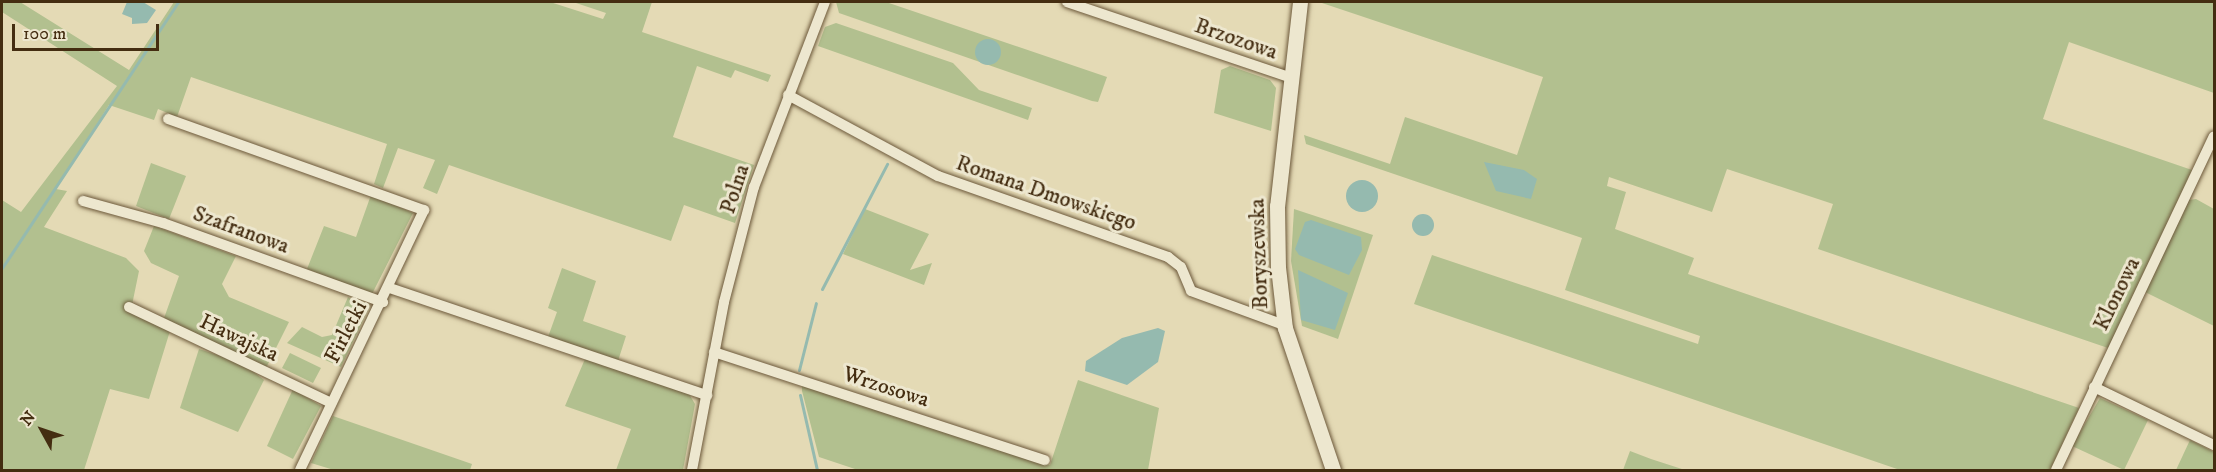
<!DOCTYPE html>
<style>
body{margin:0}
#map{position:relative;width:2216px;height:472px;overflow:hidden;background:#e4dab5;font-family:"IM FELL DW Pica",serif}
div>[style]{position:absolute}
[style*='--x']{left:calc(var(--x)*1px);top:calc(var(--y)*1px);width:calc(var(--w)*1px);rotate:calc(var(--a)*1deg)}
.green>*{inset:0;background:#b2c08f}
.water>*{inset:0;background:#95baaf}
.round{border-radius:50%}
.stream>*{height:3px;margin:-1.5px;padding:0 1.5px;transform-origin:1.5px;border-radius:1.5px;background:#95baaf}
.roads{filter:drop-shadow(0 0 2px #6c583a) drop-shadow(0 0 2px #6c583a)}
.street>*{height:10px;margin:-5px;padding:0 5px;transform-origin:5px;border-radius:5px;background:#ede7cf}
.secondary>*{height:15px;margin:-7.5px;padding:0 7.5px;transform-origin:7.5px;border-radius:7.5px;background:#ede7cf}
span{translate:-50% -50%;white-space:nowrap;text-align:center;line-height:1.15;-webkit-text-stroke:6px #ede7cf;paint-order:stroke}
.street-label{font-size:22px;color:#442d11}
.frame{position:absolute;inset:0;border:3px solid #442d11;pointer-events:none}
.north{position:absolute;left:12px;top:400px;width:60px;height:60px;-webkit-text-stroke:4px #ede7cf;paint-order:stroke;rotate:310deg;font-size:16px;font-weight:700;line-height:24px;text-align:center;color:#442d11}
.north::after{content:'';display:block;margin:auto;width:21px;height:27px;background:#442d11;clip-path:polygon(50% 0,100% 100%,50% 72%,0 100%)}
.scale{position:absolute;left:12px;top:24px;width:147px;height:27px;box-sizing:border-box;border:3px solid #442d11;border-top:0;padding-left:8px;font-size:18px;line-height:21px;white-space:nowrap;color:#442d11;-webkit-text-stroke:4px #ede7cf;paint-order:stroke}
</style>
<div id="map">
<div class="green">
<div style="clip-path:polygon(2px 2px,20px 2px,129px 70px,174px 2px,550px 2px,603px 19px,606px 13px,573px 2px,652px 2px,642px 32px,771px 75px,768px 82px,735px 70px,731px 78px,697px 66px,673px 137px,754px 165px,735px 223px,684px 205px,671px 241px,449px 165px,437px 194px,423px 188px,435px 160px,398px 148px,383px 188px,374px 184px,387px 144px,191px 77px,177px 117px,158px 109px,154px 120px,109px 105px,56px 189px,67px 191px,44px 227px,126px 258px,139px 271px,132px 305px,170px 331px,149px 399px,110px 389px,84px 470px,2px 470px,2px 200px,21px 212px,117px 86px,2px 12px)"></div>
<div style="clip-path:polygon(836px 2px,886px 2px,1107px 77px,1098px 102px,1092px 101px,839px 13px)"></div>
<div style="clip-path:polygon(1319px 2px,2214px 2px,2214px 93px,2069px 42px,2043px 119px,2192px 170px,2108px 348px,1818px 249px,1833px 204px,1727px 169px,1712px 212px,1609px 177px,1607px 186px,1626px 192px,1615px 229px,1694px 258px,1688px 274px,2079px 408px,2050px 470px,1900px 470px,1414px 304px,1432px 255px,1698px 344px,1700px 336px,1565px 290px,1582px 238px,1306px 144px,1304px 135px,1390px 164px,1405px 117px,1517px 155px,1543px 77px)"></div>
<div style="clip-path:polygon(836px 23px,953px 63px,979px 90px,1032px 108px,1028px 120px,818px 46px,825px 27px)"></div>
<div style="clip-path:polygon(1230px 66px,1270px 80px,1276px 88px,1271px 131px,1214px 113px,1221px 70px)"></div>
<div style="clip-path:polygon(151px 163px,186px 176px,169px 219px,136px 206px)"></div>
<div style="clip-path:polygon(371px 195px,413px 213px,372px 294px,307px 269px,324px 226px,356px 237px)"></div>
<div style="clip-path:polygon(2196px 199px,2214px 209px,2214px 326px,2145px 292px,2189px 200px)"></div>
<div style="clip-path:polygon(865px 209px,929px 234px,910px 270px,932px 263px,924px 285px,843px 254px)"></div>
<div style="clip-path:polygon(1294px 209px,1373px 235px,1338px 339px,1302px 326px,1291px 261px)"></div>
<div style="clip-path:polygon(154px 226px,236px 256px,222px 284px,229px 297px,289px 322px,266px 368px,163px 321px,179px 276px,151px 263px,144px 251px)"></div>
<div style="clip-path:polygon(562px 268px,596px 281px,583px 321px,626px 336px,618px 361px,548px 337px,557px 312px,548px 308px)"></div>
<div style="clip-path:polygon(348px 297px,368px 310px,341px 367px,287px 343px,302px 327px,322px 337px,332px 335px)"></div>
<div style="clip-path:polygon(199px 349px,242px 363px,264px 380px,238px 432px,180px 408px)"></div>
<div style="clip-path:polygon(290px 353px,321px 368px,313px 383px,282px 368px)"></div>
<div style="clip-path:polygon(585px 359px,689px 394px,695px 404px,683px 470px,616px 470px,631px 429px,565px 406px)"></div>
<div style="clip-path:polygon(1078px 380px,1159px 408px,1148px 470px,858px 470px,819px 457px,802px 391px,802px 385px,1050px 465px)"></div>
<div style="clip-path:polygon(293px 389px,321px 406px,293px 459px,267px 446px)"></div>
<div style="clip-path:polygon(2100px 398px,2148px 420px,2124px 470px,2072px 446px)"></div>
<div style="clip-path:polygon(333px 416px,472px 464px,470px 470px,334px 470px,311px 463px)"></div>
<div style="clip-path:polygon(2190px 440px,2214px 452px,2214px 470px,2176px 470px)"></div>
<div style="clip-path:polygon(1630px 451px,1651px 459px,1685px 470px,1623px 470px)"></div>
</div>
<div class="water">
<div style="clip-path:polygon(127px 2px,143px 2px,156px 10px,147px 23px,132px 24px,132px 18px,122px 14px)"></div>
<div class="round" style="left:975px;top:39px;width:26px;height:26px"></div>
<div style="clip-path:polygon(1484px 162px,1524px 170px,1537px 179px,1531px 199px,1496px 191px)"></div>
<div class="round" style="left:1346px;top:180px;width:32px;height:32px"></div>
<div class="round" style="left:1412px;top:214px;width:22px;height:22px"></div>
<div style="clip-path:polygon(1311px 220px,1361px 237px,1362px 250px,1349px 275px,1299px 255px,1295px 249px,1305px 222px)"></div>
<div style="clip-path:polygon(1298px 270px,1348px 293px,1335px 330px,1301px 320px)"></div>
<div style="clip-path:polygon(1158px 328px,1165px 331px,1158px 362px,1127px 385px,1085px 371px,1086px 361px,1122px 338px)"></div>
</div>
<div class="stream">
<div style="--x:2;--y:268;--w:319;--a:-56.5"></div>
<div style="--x:822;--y:289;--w:141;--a:-62.5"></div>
<div style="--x:799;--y:370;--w:69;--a:-75.8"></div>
<div style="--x:800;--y:395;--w:77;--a:77.2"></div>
</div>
<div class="roads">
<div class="street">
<div style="--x:1067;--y:2;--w:237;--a:18.7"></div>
<div style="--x:788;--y:95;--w:170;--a:28.4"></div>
<div style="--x:938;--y:176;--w:244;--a:19.4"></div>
<div style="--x:1168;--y:257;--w:16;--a:38"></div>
<div style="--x:1181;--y:267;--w:26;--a:67"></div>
<div style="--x:1191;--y:291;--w:99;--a:20.1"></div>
<div style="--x:168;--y:119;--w:272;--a:19.6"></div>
<div style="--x:424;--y:210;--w:288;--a:115.5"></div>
<div style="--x:83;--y:201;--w:83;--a:15.4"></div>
<div style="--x:163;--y:223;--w:234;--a:19.8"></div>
<div style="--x:390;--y:288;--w:335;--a:18.7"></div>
<div style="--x:129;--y:307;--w:224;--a:25.4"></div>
<div style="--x:714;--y:352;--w:348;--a:18.1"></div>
<div style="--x:2094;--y:387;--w:133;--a:25.8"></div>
<div style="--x:692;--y:470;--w:171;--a:-79.2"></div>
<div style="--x:724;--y:302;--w:119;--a:-75.4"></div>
<div style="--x:754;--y:187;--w:198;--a:-69"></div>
<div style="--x:2056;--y:470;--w:369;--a:-64.7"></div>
</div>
<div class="secondary">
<div style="--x:1300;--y:2;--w:205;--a:96.4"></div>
<div style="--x:1277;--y:206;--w:61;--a:89.1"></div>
<div style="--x:1278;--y:267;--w:61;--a:83.5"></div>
<div style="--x:1285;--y:328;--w:150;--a:71.3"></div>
</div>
</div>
<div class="street-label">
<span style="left:1236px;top:39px;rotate:19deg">Brzozowa</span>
<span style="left:735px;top:189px;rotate:-72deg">Polna</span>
<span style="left:1046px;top:193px;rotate:19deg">Romana Dmowskiego</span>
<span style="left:241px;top:230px;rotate:20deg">Szafranowa</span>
<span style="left:1259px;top:254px;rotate:-92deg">Boryszewska</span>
<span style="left:2117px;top:294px;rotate:-64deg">Klonowa</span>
<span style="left:346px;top:332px;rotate:-63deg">Firletki</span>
<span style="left:239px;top:338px;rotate:25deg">Hawajska</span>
<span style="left:886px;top:387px;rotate:18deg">Wrzosowa</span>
</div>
<div class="frame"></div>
<div class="north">N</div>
<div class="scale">100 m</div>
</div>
